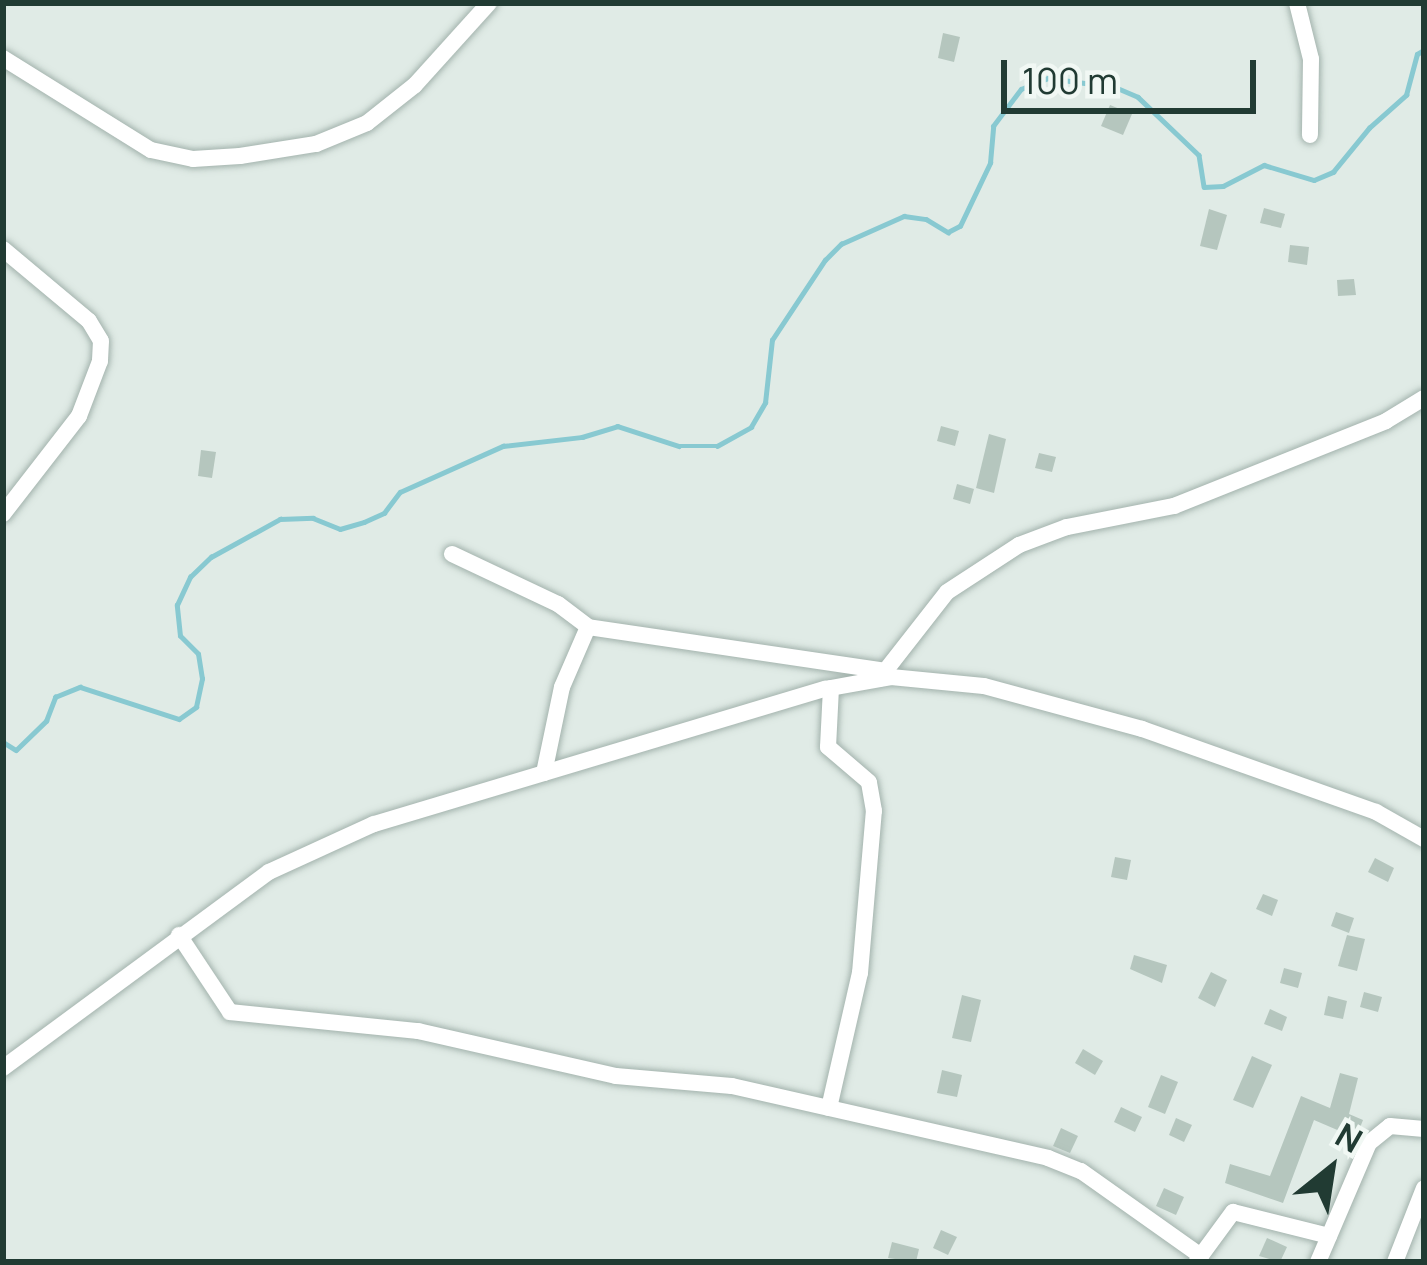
<!DOCTYPE html>
<style>
body{margin:0}
#map{position:relative;width:1427px;height:1265px;overflow:hidden;background:#e0ebe6;font-family:Manrope,sans-serif}
div>[style]{position:absolute}
[style*='--x']{left:calc(var(--x)*1px);top:calc(var(--y)*1px);width:calc(var(--w)*1px);rotate:calc(var(--a)*1deg)}
.stream>*{height:4.5px;margin:-2.25px;padding:0 2.25px;transform-origin:2.25px;border-radius:2.25px;background:#88c9d1}
.building>*{inset:0;background:#b5c6be}
.roads{filter:drop-shadow(0 0 3px #a3b3ad) drop-shadow(0 0 3px #a3b3ad)}
.street>*{height:16px;margin:-8px;padding:0 8px;transform-origin:8px;border-radius:8px;background:#fff}
span{translate:-50% -50%;white-space:nowrap;text-align:center;line-height:1.15;-webkit-text-stroke:12px #f1f8f4;paint-order:stroke}
.frame{position:absolute;inset:0;border:6px solid #213b33;pointer-events:none}
.north{position:absolute;left:1271px;top:1109px;width:120px;height:120px;-webkit-text-stroke:9px #f1f8f4;paint-order:stroke;rotate:30deg;font-size:33px;font-weight:700;line-height:48px;text-align:center;color:#213b33}
.north::after{content:'';display:block;margin:auto;width:42px;height:54px;background:#213b33;clip-path:polygon(50% 0,100% 100%,50% 72%,0 100%)}
.scale{position:absolute;left:1001px;top:60px;width:255px;height:54px;box-sizing:border-box;border:6px solid #213b33;border-top:0;padding-left:15px;font-size:36px;line-height:42px;white-space:nowrap;color:#213b33;-webkit-text-stroke:9px #f1f8f4;paint-order:stroke}
</style>
<div id="map">
<div class="stream">
<div style="--x:3;--y:742;--w:15;--a:32"></div>
<div style="--x:16;--y:750;--w:42;--a:-44"></div>
<div style="--x:46;--y:721;--w:26;--a:-69"></div>
<div style="--x:55;--y:697;--w:27;--a:-22"></div>
<div style="--x:80;--y:687;--w:104;--a:17.9"></div>
<div style="--x:179;--y:719;--w:21;--a:-35"></div>
<div style="--x:196;--y:707;--w:29;--a:-78"></div>
<div style="--x:202;--y:679;--w:25;--a:-99"></div>
<div style="--x:198;--y:654;--w:25;--a:-135"></div>
<div style="--x:180;--y:636;--w:31;--a:-96"></div>
<div style="--x:177;--y:605;--w:31;--a:-65"></div>
<div style="--x:190;--y:577;--w:29;--a:-44"></div>
<div style="--x:211;--y:557;--w:79;--a:-28.8"></div>
<div style="--x:280;--y:519;--w:33;--a:-2"></div>
<div style="--x:313;--y:518;--w:29;--a:22"></div>
<div style="--x:340;--y:529;--w:25;--a:-16"></div>
<div style="--x:364;--y:522;--w:22;--a:-24"></div>
<div style="--x:384;--y:513;--w:26;--a:-53"></div>
<div style="--x:400;--y:492;--w:113;--a:-24.1"></div>
<div style="--x:503;--y:446;--w:80;--a:-6.5"></div>
<div style="--x:582;--y:437;--w:37;--a:-17"></div>
<div style="--x:617;--y:426;--w:65;--a:17.9"></div>
<div style="--x:679;--y:446;--w:38;--a:0"></div>
<div style="--x:717;--y:446;--w:39;--a:-29"></div>
<div style="--x:751;--y:427;--w:28;--a:-60"></div>
<div style="--x:765;--y:403;--w:63;--a:-83.7"></div>
<div style="--x:772;--y:340;--w:96;--a:-56.5"></div>
<div style="--x:825;--y:260;--w:23;--a:-45"></div>
<div style="--x:841;--y:244;--w:69;--a:-24"></div>
<div style="--x:904;--y:216;--w:22;--a:8"></div>
<div style="--x:926;--y:219;--w:26;--a:31"></div>
<div style="--x:948;--y:232;--w:13;--a:-27"></div>
<div style="--x:960;--y:226;--w:70;--a:-64.5"></div>
<div style="--x:990;--y:163;--w:37;--a:-85"></div>
<div style="--x:993;--y:126;--w:46;--a:-52.9"></div>
<div style="--x:1021;--y:89;--w:29;--a:-22"></div>
<div style="--x:1048;--y:78;--w:68;--a:7.7"></div>
<div style="--x:1115;--y:87;--w:25;--a:23"></div>
<div style="--x:1138;--y:97;--w:84;--a:43.6"></div>
<div style="--x:1199;--y:155;--w:32;--a:81"></div>
<div style="--x:1204;--y:187;--w:19;--a:-3"></div>
<div style="--x:1223;--y:186;--w:46;--a:-27.1"></div>
<div style="--x:1264;--y:165;--w:52;--a:16.7"></div>
<div style="--x:1314;--y:180;--w:21;--a:-23"></div>
<div style="--x:1333;--y:172;--w:57;--a:-50.7"></div>
<div style="--x:1369;--y:128;--w:50;--a:-41.7"></div>
<div style="--x:1406;--y:95;--w:42;--a:-75"></div>
<div style="--x:1417;--y:54;--w:8;--a:-30"></div>
</div>
<div class="building">
<div style="clip-path:polygon(943px 33px,960px 37px,954px 62px,938px 58px)"></div>
<div style="clip-path:polygon(1110px 105px,1132px 114px,1123px 135px,1101px 126px)"></div>
<div style="clip-path:polygon(1264px 208px,1285px 214px,1281px 228px,1260px 223px)"></div>
<div style="clip-path:polygon(1209px 209px,1227px 215px,1217px 250px,1200px 246px)"></div>
<div style="clip-path:polygon(1290px 245px,1309px 247px,1307px 265px,1288px 262px)"></div>
<div style="clip-path:polygon(1354px 279px,1356px 295px,1338px 296px,1337px 280px)"></div>
<div style="clip-path:polygon(941px 426px,959px 431px,955px 446px,937px 441px)"></div>
<div style="clip-path:polygon(989px 434px,1006px 439px,994px 493px,976px 488px)"></div>
<div style="clip-path:polygon(201px 450px,216px 452px,212px 478px,198px 476px)"></div>
<div style="clip-path:polygon(1039px 453px,1056px 457px,1052px 472px,1035px 468px)"></div>
<div style="clip-path:polygon(957px 484px,974px 489px,970px 504px,953px 499px)"></div>
<div style="clip-path:polygon(1115px 857px,1131px 860px,1127px 880px,1111px 877px)"></div>
<div style="clip-path:polygon(1375px 858px,1394px 868px,1388px 882px,1368px 872px)"></div>
<div style="clip-path:polygon(1263px 894px,1278px 900px,1272px 916px,1256px 909px)"></div>
<div style="clip-path:polygon(1336px 912px,1354px 918px,1349px 933px,1331px 926px)"></div>
<div style="clip-path:polygon(1347px 935px,1365px 939px,1357px 971px,1338px 966px)"></div>
<div style="clip-path:polygon(1134px 955px,1167px 965px,1162px 983px,1130px 969px)"></div>
<div style="clip-path:polygon(1284px 968px,1302px 973px,1298px 988px,1280px 983px)"></div>
<div style="clip-path:polygon(1211px 972px,1227px 980px,1215px 1007px,1198px 998px)"></div>
<div style="clip-path:polygon(1364px 992px,1382px 997px,1378px 1012px,1360px 1007px)"></div>
<div style="clip-path:polygon(962px 995px,981px 1000px,971px 1042px,952px 1038px)"></div>
<div style="clip-path:polygon(1328px 996px,1347px 1001px,1343px 1019px,1324px 1015px)"></div>
<div style="clip-path:polygon(1270px 1009px,1287px 1017px,1282px 1031px,1264px 1024px)"></div>
<div style="clip-path:polygon(1083px 1049px,1103px 1061px,1095px 1075px,1075px 1063px)"></div>
<div style="clip-path:polygon(1252px 1056px,1272px 1065px,1253px 1108px,1233px 1100px)"></div>
<div style="clip-path:polygon(942px 1070px,962px 1075px,957px 1097px,937px 1093px)"></div>
<div style="clip-path:polygon(1340px 1073px,1358px 1078px,1349px 1114px,1363px 1120px,1356px 1138px,1314px 1120px,1283px 1203px,1225px 1183px,1230px 1164px,1270px 1176px,1301px 1096px,1330px 1108px)"></div>
<div style="clip-path:polygon(1161px 1075px,1178px 1082px,1165px 1114px,1148px 1107px)"></div>
<div style="clip-path:polygon(1121px 1107px,1142px 1117px,1135px 1132px,1114px 1122px)"></div>
<div style="clip-path:polygon(1176px 1118px,1192px 1125px,1184px 1142px,1169px 1135px)"></div>
<div style="clip-path:polygon(1061px 1128px,1078px 1136px,1070px 1153px,1053px 1146px)"></div>
<div style="clip-path:polygon(1164px 1188px,1184px 1197px,1176px 1215px,1156px 1206px)"></div>
<div style="clip-path:polygon(941px 1230px,957px 1237px,948px 1255px,933px 1248px)"></div>
<div style="clip-path:polygon(1267px 1238px,1287px 1247px,1280px 1262px,1259px 1256px)"></div>
<div style="clip-path:polygon(892px 1242px,919px 1249px,916px 1262px,888px 1258px)"></div>
</div>
<div class="roads">
<div class="street">
<div style="--x:1297;--y:3;--w:58;--a:76"></div>
<div style="--x:1311;--y:59;--w:76;--a:90.8"></div>
<div style="--x:3;--y:58;--w:174;--a:31.9"></div>
<div style="--x:151;--y:150;--w:43;--a:12.1"></div>
<div style="--x:193;--y:159;--w:47;--a:-3.7"></div>
<div style="--x:240;--y:156;--w:77;--a:-9"></div>
<div style="--x:316;--y:144;--w:55;--a:-22.4"></div>
<div style="--x:367;--y:123;--w:61;--a:-38.4"></div>
<div style="--x:415;--y:85;--w:110;--a:-47.9"></div>
<div style="--x:3;--y:249;--w:112;--a:39.9"></div>
<div style="--x:89;--y:321;--w:23;--a:59"></div>
<div style="--x:101;--y:341;--w:20;--a:93"></div>
<div style="--x:100;--y:361;--w:59;--a:110.9"></div>
<div style="--x:79;--y:416;--w:124;--a:127.8"></div>
<div style="--x:452;--y:554;--w:117;--a:25.3"></div>
<div style="--x:558;--y:604;--w:38;--a:37"></div>
<div style="--x:588;--y:627;--w:300;--a:8.4"></div>
<div style="--x:879;--y:679;--w:110;--a:-52"></div>
<div style="--x:947;--y:592;--w:86;--a:-33.1"></div>
<div style="--x:1019;--y:545;--w:51;--a:-20.6"></div>
<div style="--x:1067;--y:527;--w:109;--a:-11.1"></div>
<div style="--x:1174;--y:506;--w:228;--a:-21.8"></div>
<div style="--x:1386;--y:421;--w:44;--a:-31.2"></div>
<div style="--x:544;--y:773;--w:88;--a:-78.2"></div>
<div style="--x:562;--y:687;--w:65;--a:-66.6"></div>
<div style="--x:179;--y:935;--w:92;--a:56.5"></div>
<div style="--x:230;--y:1012;--w:189;--a:5.8"></div>
<div style="--x:418;--y:1031;--w:203;--a:12.8"></div>
<div style="--x:616;--y:1076;--w:116;--a:4.9"></div>
<div style="--x:732;--y:1086;--w:324;--a:12.8"></div>
<div style="--x:1048;--y:1158;--w:35;--a:22"></div>
<div style="--x:1081;--y:1171;--w:147;--a:35.3"></div>
<div style="--x:3;--y:1068;--w:330;--a:-36.4"></div>
<div style="--x:269;--y:872;--w:115;--a:-24.6"></div>
<div style="--x:374;--y:824;--w:471;--a:-16.7"></div>
<div style="--x:825;--y:689;--w:67;--a:-10.3"></div>
<div style="--x:891;--y:677;--w:93;--a:5.5"></div>
<div style="--x:984;--y:686;--w:164;--a:15.2"></div>
<div style="--x:1142;--y:729;--w:248;--a:19.5"></div>
<div style="--x:1376;--y:812;--w:55;--a:29.4"></div>
<div style="--x:829;--y:1108;--w:139;--a:-77.1"></div>
<div style="--x:860;--y:973;--w:163;--a:-85.1"></div>
<div style="--x:874;--y:811;--w:29;--a:-100"></div>
<div style="--x:869;--y:782;--w:54;--a:-139.5"></div>
<div style="--x:828;--y:747;--w:59;--a:-87.1"></div>
<div style="--x:1197;--y:1261;--w:61;--a:-53.7"></div>
<div style="--x:1233;--y:1212;--w:99;--a:14"></div>
<div style="--x:1318;--y:1262;--w:129;--a:-66.8"></div>
<div style="--x:1369;--y:1143;--w:27;--a:-39"></div>
<div style="--x:1390;--y:1126;--w:34;--a:5"></div>
<div style="--x:1395;--y:1262;--w:79;--a:-68.6"></div>
</div>
</div>
<div class="frame"></div>
<div class="north">N</div>
<div class="scale">100 m</div>
</div>
